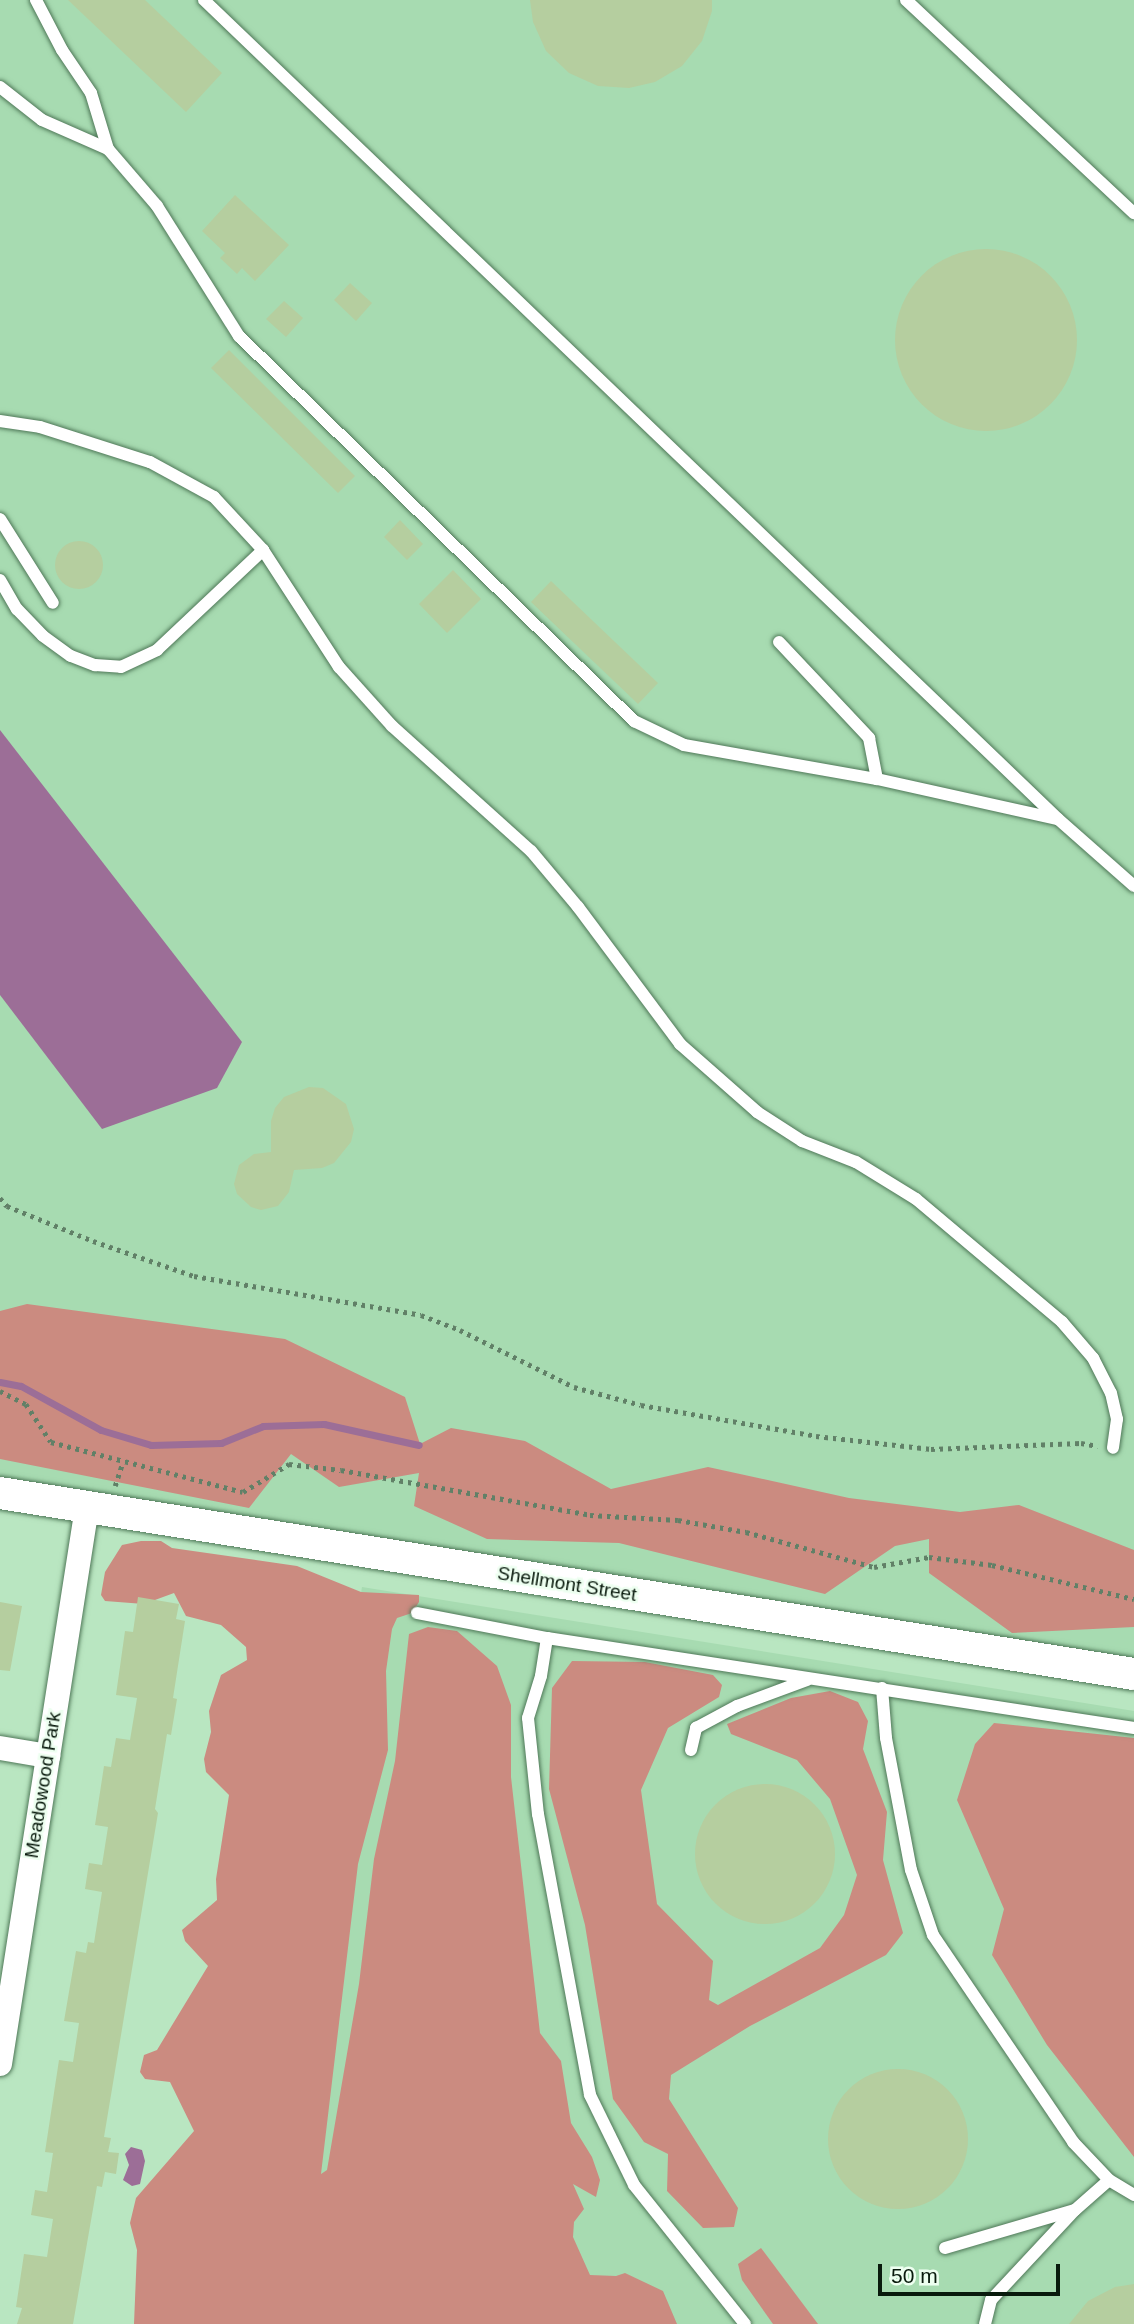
<!DOCTYPE html>
<style>
body{margin:0}
#map{position:relative;width:1134px;height:2324px;overflow:hidden;background:#b9e6c1;font-family:Arial,sans-serif}
div>[style]{position:absolute}
[style*='--x']{left:calc(var(--x)*1px);top:calc(var(--y)*1px);width:calc(var(--w)*1px);rotate:calc(var(--a)*1deg)}
.built>*{inset:0;background:#a7dbb1}
.forest>*{inset:0;background:#cb8b80}
.water>*{inset:0;background:#9c6e97}
.stream>*{height:7px;margin:-3.5px;padding:0 3.5px;transform-origin:3.5px;border-radius:3.5px;background:#9c6e97}
.building>*{inset:0;background:#b5ce9f}
.round{border-radius:50%}
.path>*{height:4.5px;margin-top:-2.25px;transform-origin:0;background:repeating-linear-gradient(90deg,#618067 0 3.5px,transparent 0 8.5px)}
.roads{filter:drop-shadow(0 0 2px #4f7858) drop-shadow(0 0 2px #4f7858)}
.service>*{height:12px;margin:-6px;padding:0 6px;transform-origin:6px;border-radius:6px;background:#fff}
.minor>*{height:24px;margin:-12px;padding:0 12px;transform-origin:12px;border-radius:12px;background:#fff}
.tertiary>*{height:32px;margin:-16px;padding:0 16px;transform-origin:16px;border-radius:16px;background:#fff}
span{translate:-50% -50%;white-space:nowrap;text-align:center;line-height:1.15;-webkit-text-stroke:5px #edfff0;paint-order:stroke}
.street-label{font-size:19px;color:#091a0d}
.scale{position:absolute;left:878px;top:2264px;width:182px;height:32px;box-sizing:border-box;border:4px solid #091a0d;border-top:0;padding-left:9px;font-size:21px;line-height:24px;white-space:nowrap;color:#091a0d;-webkit-text-stroke:5px #edfff0;paint-order:stroke}
</style>
<div id="map">
<div class="built">
<div style="clip-path:polygon(0 0,1134px 0,1134px 1660px,0 1479px)"></div>
<div style="clip-path:polygon(362px 1587px,1134px 1711px,1134px 2324px,246px 2324px)"></div>
</div>
<div class="forest">
<div style="clip-path:polygon(27px 1304px,285px 1339px,405px 1397px,420px 1444px,451px 1428px,525px 1441px,611px 1489px,708px 1467px,849px 1498px,960px 1512px,1019px 1505px,1134px 1550px,1134px 1627px,1012px 1633px,929px 1573px,929px 1539px,895px 1546px,825px 1594px,619px 1543px,487px 1539px,414px 1506px,419px 1473px,339px 1487px,291px 1454px,249px 1508px,0 1459px,0 1311px)"></div>
<div style="clip-path:polygon(141px 1541px,161px 1541px,172px 1548px,297px 1566px,361px 1592px,419px 1595px,419px 1602px,412px 1613px,397px 1618px,392px 1629px,386px 1671px,388px 1750px,358px 1864px,321px 2174px,327px 2170px,359px 1984px,374px 1859px,395px 1761px,409px 1634px,428px 1627px,457px 1631px,497px 1666px,511px 1705px,511px 1777px,540px 2033px,561px 2061px,571px 2123px,592px 2157px,600px 2180px,596px 2197px,573px 2184px,584px 2209px,574px 2222px,573px 2237px,590px 2275px,616px 2276px,625px 2273px,663px 2291px,677px 2324px,134px 2324px,137px 2250px,130px 2223px,136px 2198px,194px 2131px,170px 2082px,145px 2079px,140px 2072px,144px 2055px,157px 2050px,208px 1966px,185px 1941px,182px 1930px,217px 1900px,216px 1879px,229px 1795px,206px 1772px,204px 1759px,211px 1732px,209px 1711px,221px 1675px,247px 1660px,246px 1647px,221px 1625px,186px 1616px,174px 1593px,144px 1604px,105px 1601px,101px 1595px,105px 1572px,122px 1545px)"></div>
<div style="clip-path:polygon(572px 1661px,645px 1662px,713px 1675px,722px 1685px,719px 1697px,668px 1728px,641px 1790px,657px 1904px,713px 1961px,709px 2000px,718px 2005px,820px 1948px,844px 1915px,857px 1875px,830px 1799px,797px 1760px,731px 1734px,727px 1724px,791px 1698px,830px 1691px,858px 1702px,868px 1721px,863px 1749px,887px 1812px,883px 1860px,903px 1933px,886px 1955px,750px 2026px,671px 2075px,669px 2099px,738px 2208px,734px 2227px,703px 2228px,667px 2191px,668px 2154px,644px 2142px,613px 2099px,585px 1925px,549px 1789px,552px 1688px)"></div>
<div style="clip-path:polygon(994px 1723px,1134px 1738px,1134px 2157px,1047px 2045px,992px 1955px,1004px 1909px,957px 1800px,975px 1744px)"></div>
<div style="clip-path:polygon(761px 2248px,818px 2324px,773px 2324px,742px 2280px,738px 2264px)"></div>
</div>
<div class="water">
<div style="clip-path:polygon(0 730px,242px 1042px,217px 1088px,102px 1129px,0 995px)"></div>
<div style="clip-path:polygon(131px 2147px,142px 2150px,145px 2161px,140px 2184px,132px 2186px,123px 2180px,129px 2165px,125px 2154px)"></div>
</div>
<div class="stream">
<div style="--x:0;--y:1382;--w:21;--a:11"></div>
<div style="--x:21;--y:1386;--w:91;--a:28.8"></div>
<div style="--x:101;--y:1430;--w:52;--a:16.7"></div>
<div style="--x:151;--y:1445;--w:70;--a:-1.6"></div>
<div style="--x:221;--y:1443;--w:45;--a:-22"></div>
<div style="--x:263;--y:1426;--w:61;--a:-1.9"></div>
<div style="--x:324;--y:1424;--w:97;--a:12.5"></div>
</div>
<div class="building">
<div style="clip-path:polygon(68px 0,145px 0,222px 73px,186px 112px)"></div>
<div style="clip-path:polygon(530px 0,712px 0,712px 11px,702px 41px,682px 66px,655px 82px,629px 88px,598px 86px,569px 73px,546px 51px,533px 22px)"></div>
<div style="clip-path:polygon(235px 195px,289px 245px,255px 281px,242px 268px,237px 274px,220px 258px,225px 253px,202px 231px)"></div>
<div class="round" style="left:895px;top:249px;width:182px;height:182px"></div>
<div style="clip-path:polygon(350px 283px,372px 303px,356px 321px,334px 300px)"></div>
<div style="clip-path:polygon(284px 301px,303px 318px,286px 337px,266px 319px)"></div>
<div style="clip-path:polygon(229px 350px,355px 476px,338px 493px,211px 368px)"></div>
<div style="clip-path:polygon(400px 520px,423px 544px,407px 560px,384px 537px)"></div>
<div class="round" style="left:55px;top:541px;width:48px;height:48px"></div>
<div style="clip-path:polygon(453px 570px,481px 599px,447px 633px,419px 604px)"></div>
<div style="clip-path:polygon(551px 581px,658px 683px,638px 704px,531px 602px)"></div>
<div style="clip-path:polygon(309px 1087px,323px 1088px,346px 1104px,354px 1129px,351px 1142px,334px 1163px,322px 1168px,294px 1170px,289px 1192px,278px 1206px,261px 1210px,251px 1207px,237px 1194px,234px 1184px,239px 1165px,254px 1154px,271px 1152px,271px 1121px,275px 1108px,284px 1097px)"></div>
<div style="clip-path:polygon(138px 1597px,179px 1604px,176px 1619px,185px 1621px,173px 1698px,177px 1699px,171px 1735px,167px 1734px,155px 1809px,158px 1813px,104px 2137px,111px 2138px,108px 2152px,119px 2153px,116px 2174px,105px 2172px,102px 2187px,97px 2186px,73px 2324px,17px 2324px,22px 2308px,16px 2307px,24px 2254px,47px 2257px,53px 2219px,31px 2215px,35px 2190px,47px 2192px,53px 2153px,45px 2152px,59px 2060px,73px 2062px,79px 2023px,64px 2021px,76px 1951px,86px 1953px,88px 1942px,94px 1943px,102px 1892px,85px 1889px,89px 1863px,102px 1865px,108px 1827px,95px 1825px,104px 1766px,111px 1767px,116px 1738px,130px 1740px,137px 1698px,116px 1695px,125px 1631px,133px 1632px)"></div>
<div style="clip-path:polygon(0 1602px,22px 1606px,10px 1671px,0 1670px)"></div>
<div class="round" style="left:695px;top:1784px;width:140px;height:140px"></div>
<div class="round" style="left:828px;top:2069px;width:140px;height:140px"></div>
<div style="clip-path:polygon(1134px 2284px,1134px 2324px,1069px 2324px,1088px 2301px,1115px 2287px)"></div>
</div>
<div class="path">
<div style="--x:0;--y:1198;--w:11;--a:49"></div>
<div style="--x:7;--y:1206;--w:93;--a:22.1"></div>
<div style="--x:93;--y:1241;--w:107;--a:19.1"></div>
<div style="--x:194;--y:1276;--w:230;--a:9.7"></div>
<div style="--x:421;--y:1315;--w:42;--a:21"></div>
<div style="--x:460;--y:1330;--w:127;--a:26.6"></div>
<div style="--x:574;--y:1387;--w:69;--a:15"></div>
<div style="--x:641;--y:1405;--w:178;--a:10"></div>
<div style="--x:816;--y:1436;--w:116;--a:6.4"></div>
<div style="--x:931;--y:1449;--w:150;--a:-2.3"></div>
<div style="--x:1081;--y:1443;--w:17;--a:10"></div>
<div style="--x:0;--y:1391;--w:29;--a:27"></div>
<div style="--x:26;--y:1404;--w:45;--a:56.7"></div>
<div style="--x:51;--y:1442;--w:198;--a:14.6"></div>
<div style="--x:243;--y:1492;--w:54;--a:-31.3"></div>
<div style="--x:289;--y:1464;--w:52;--a:6.6"></div>
<div style="--x:341;--y:1470;--w:253;--a:10.2"></div>
<div style="--x:590;--y:1515;--w:88;--a:3.3"></div>
<div style="--x:678;--y:1520;--w:69;--a:10"></div>
<div style="--x:746;--y:1532;--w:133;--a:15.3"></div>
<div style="--x:874;--y:1567;--w:56;--a:-10.3"></div>
<div style="--x:929;--y:1557;--w:64;--a:7.2"></div>
<div style="--x:992;--y:1565;--w:146;--a:13.5"></div>
<div style="--x:115;--y:1486;--w:25;--a:-72"></div>
</div>
<div class="roads">
<div class="service">
<div style="--x:36;--y:0;--w:56;--a:62.5"></div>
<div style="--x:62;--y:50;--w:52;--a:56"></div>
<div style="--x:91;--y:93;--w:59;--a:73.1"></div>
<div style="--x:204;--y:0;--w:1183;--a:43.8"></div>
<div style="--x:1058;--y:819;--w:101;--a:41.4"></div>
<div style="--x:906;--y:0;--w:312;--a:43.1"></div>
<div style="--x:0;--y:87;--w:53;--a:38.2"></div>
<div style="--x:42;--y:120;--w:72;--a:23.7"></div>
<div style="--x:108;--y:149;--w:75;--a:49.3"></div>
<div style="--x:157;--y:206;--w:154;--a:57.8"></div>
<div style="--x:239;--y:336;--w:552;--a:44.27"></div>
<div style="--x:634;--y:721;--w:55;--a:25.6"></div>
<div style="--x:684;--y:745;--w:196;--a:10"></div>
<div style="--x:877;--y:779;--w:185;--a:12.5"></div>
<div style="--x:0;--y:421;--w:40;--a:8.5"></div>
<div style="--x:40;--y:427;--w:115;--a:17.7"></div>
<div style="--x:150;--y:462;--w:73;--a:28.7"></div>
<div style="--x:214;--y:497;--w:72;--a:47.2"></div>
<div style="--x:263;--y:550;--w:140;--a:57"></div>
<div style="--x:339;--y:667;--w:79;--a:48.1"></div>
<div style="--x:392;--y:726;--w:187;--a:42"></div>
<div style="--x:531;--y:851;--w:73;--a:50"></div>
<div style="--x:578;--y:907;--w:171;--a:53.3"></div>
<div style="--x:680;--y:1044;--w:103;--a:41.4"></div>
<div style="--x:757;--y:1112;--w:54;--a:32.8"></div>
<div style="--x:802;--y:1141;--w:58;--a:21.3"></div>
<div style="--x:856;--y:1162;--w:70;--a:31.7"></div>
<div style="--x:916;--y:1199;--w:191;--a:40.1"></div>
<div style="--x:1062;--y:1322;--w:48;--a:49.3"></div>
<div style="--x:1093;--y:1358;--w:39;--a:63"></div>
<div style="--x:1111;--y:1393;--w:27;--a:77"></div>
<div style="--x:1117;--y:1419;--w:29;--a:98"></div>
<div style="--x:0;--y:519;--w:99;--a:57.8"></div>
<div style="--x:0;--y:580;--w:34;--a:60"></div>
<div style="--x:17;--y:609;--w:37;--a:46"></div>
<div style="--x:43;--y:636;--w:34;--a:36"></div>
<div style="--x:71;--y:656;--w:26;--a:21"></div>
<div style="--x:95;--y:665;--w:26;--a:4"></div>
<div style="--x:121;--y:667;--w:40;--a:-25"></div>
<div style="--x:157;--y:650;--w:146;--a:-43.3"></div>
<div style="--x:779;--y:642;--w:132;--a:46.8"></div>
<div style="--x:869;--y:738;--w:42;--a:79"></div>
<div style="--x:417;--y:1613;--w:132;--a:10.9"></div>
<div style="--x:547;--y:1638;--w:594;--a:8.72"></div>
<div style="--x:547;--y:1638;--w:38;--a:99"></div>
<div style="--x:541;--y:1676;--w:44;--a:107.2"></div>
<div style="--x:528;--y:1718;--w:97;--a:84.1"></div>
<div style="--x:538;--y:1814;--w:286;--a:79.5"></div>
<div style="--x:590;--y:2095;--w:100;--a:63.9"></div>
<div style="--x:634;--y:2185;--w:178;--a:51.4"></div>
<div style="--x:882;--y:1688;--w:50;--a:85.4"></div>
<div style="--x:886;--y:1738;--w:134;--a:79.3"></div>
<div style="--x:911;--y:1870;--w:69;--a:71.3"></div>
<div style="--x:933;--y:1935;--w:250;--a:55.9"></div>
<div style="--x:1073;--y:2142;--w:52;--a:46.5"></div>
<div style="--x:1109;--y:2180;--w:29;--a:31"></div>
<div style="--x:691;--y:1750;--w:23;--a:-77"></div>
<div style="--x:696;--y:1728;--w:47;--a:-28.2"></div>
<div style="--x:737;--y:1706;--w:75;--a:-20.4"></div>
<div style="--x:945;--y:2248;--w:135;--a:-16.3"></div>
<div style="--x:1075;--y:2210;--w:45;--a:-41.4"></div>
<div style="--x:985;--y:2324;--w:25;--a:-76"></div>
<div style="--x:991;--y:2300;--w:122;--a:-47"></div>
</div>
<div class="minor">
<div style="--x:0;--y:1748;--w:49;--a:9.5"></div>
<div style="--x:0;--y:2064;--w:564;--a:-81.12"></div>
</div>
<div class="tertiary">
<div style="--x:0;--y:1493;--w:1148;--a:9.07"></div>
</div>
</div>
<div class="street-label">
<span style="left:567px;top:1584px;rotate:9deg">Shellmont Street</span>
<span style="left:43px;top:1785px;rotate:-81deg">Meadowood Park</span>
</div>
<div class="scale">50 m</div>
</div>
